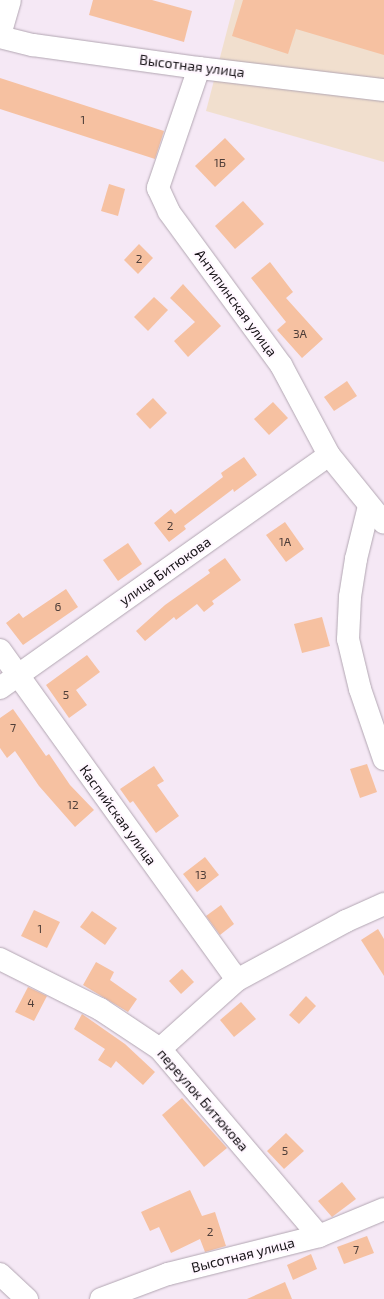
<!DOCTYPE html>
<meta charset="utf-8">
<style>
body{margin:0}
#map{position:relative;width:384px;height:1299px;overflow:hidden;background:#f5e8f5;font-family:"Exo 2",sans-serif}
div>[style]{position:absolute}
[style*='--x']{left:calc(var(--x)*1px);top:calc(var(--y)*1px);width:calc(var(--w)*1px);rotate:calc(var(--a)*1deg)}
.industrial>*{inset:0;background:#f1dfce}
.building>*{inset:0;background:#f6c1a1}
.roads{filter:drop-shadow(0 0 1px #b2a6b2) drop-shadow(0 0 1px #b2a6b2)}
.minor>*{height:22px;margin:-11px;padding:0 11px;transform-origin:11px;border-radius:11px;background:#fff}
span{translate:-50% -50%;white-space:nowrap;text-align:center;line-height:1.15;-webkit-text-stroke:4px #fff7ff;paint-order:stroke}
.number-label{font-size:12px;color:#4e3e39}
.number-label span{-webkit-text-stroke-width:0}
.street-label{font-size:14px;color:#161216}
</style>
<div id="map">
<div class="industrial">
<div style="clip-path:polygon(235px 0,384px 0,384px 162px,206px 111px)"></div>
</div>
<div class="building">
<div style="clip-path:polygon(93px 0,152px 0,192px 11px,184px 42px,89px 15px)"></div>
<div style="clip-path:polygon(243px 0,384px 0,384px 55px,296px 29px,288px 54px,232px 36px)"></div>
<div style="clip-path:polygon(0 78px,164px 131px,155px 159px,0 109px)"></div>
<div style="clip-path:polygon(225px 138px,245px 159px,215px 187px,195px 166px)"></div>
<div style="clip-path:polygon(109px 184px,125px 189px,118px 216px,101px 211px)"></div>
<div style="clip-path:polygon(243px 201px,264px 224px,235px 249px,215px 226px)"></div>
<div style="clip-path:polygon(139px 244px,153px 258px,138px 274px,124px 260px)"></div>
<div style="clip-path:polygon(270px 262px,293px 292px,286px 298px,323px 339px,302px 358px,277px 330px,286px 322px,251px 278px)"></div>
<div style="clip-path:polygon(183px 284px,221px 326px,188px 357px,174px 341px,195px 322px,170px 298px)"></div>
<div style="clip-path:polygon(154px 297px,168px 310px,148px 331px,134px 317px)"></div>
<div style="clip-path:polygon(347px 381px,357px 396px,334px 411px,324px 397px)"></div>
<div style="clip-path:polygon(153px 398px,167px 413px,150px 429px,136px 414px)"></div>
<div style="clip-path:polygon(273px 402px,288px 418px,269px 435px,254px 419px)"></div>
<div style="clip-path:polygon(244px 457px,257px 475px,234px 492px,233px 489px,184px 526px,186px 529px,169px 542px,154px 523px,171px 509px,175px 514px,223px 477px,221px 473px)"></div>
<div style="clip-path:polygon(285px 522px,304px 549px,286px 562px,266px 535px)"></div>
<div style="clip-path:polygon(128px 543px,142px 564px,118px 581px,103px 560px)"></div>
<div style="clip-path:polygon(225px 558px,241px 580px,212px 601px,214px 604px,204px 612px,197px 604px,176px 620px,174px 617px,145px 641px,136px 631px,165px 605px,210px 573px,208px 570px)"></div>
<div style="clip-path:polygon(66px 589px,78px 607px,23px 645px,6px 623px,19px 613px,23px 618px)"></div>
<div style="clip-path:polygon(322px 617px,330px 646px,302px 653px,294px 624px)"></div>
<div style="clip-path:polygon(87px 655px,100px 672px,76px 690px,87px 705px,69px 718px,46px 685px)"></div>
<div style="clip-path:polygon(13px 709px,46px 756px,49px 754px,70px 785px,94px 810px,75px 827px,39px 786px,15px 751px,7px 758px,0 748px,0 718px)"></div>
<div style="clip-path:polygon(367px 764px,377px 792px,360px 798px,350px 769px)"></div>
<div style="clip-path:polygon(154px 766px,164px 781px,157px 785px,179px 816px,156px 833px,133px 801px,130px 803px,120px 789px)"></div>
<div style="clip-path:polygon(205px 857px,219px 875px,197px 892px,183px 874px)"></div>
<div style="clip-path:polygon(221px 905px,234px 924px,220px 935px,206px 916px)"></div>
<div style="clip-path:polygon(34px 910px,60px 922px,47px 948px,21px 936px)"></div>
<div style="clip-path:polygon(92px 911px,117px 928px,105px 945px,80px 927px)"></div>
<div style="clip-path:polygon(378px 929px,384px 939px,384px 976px,361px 940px)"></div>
<div style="clip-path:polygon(96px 962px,114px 972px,110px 980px,137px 999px,128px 1012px,83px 985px)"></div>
<div style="clip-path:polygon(182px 969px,194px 982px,181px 994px,169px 981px)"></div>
<div style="clip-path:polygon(28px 987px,47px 996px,34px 1021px,15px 1012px)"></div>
<div style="clip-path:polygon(306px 996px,316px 1006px,299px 1024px,289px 1015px)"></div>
<div style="clip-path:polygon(241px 1002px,256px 1019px,234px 1037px,220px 1020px)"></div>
<div style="clip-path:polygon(82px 1014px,125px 1044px,155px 1072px,143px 1085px,116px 1061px,111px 1068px,98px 1060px,105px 1049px,74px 1029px)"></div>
<div style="clip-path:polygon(182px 1098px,227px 1148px,204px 1167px,162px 1115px)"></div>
<div style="clip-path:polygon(286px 1133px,304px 1151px,284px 1169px,267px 1151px)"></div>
<div style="clip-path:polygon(342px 1182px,356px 1199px,332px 1217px,318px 1201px)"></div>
<div style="clip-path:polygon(190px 1190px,202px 1216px,215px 1212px,226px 1246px,205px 1252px,200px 1239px,171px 1253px,159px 1227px,150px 1231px,141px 1212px)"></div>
<div style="clip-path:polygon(367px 1236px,374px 1253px,344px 1264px,337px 1247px)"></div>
<div style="clip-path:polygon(311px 1254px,317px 1269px,293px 1280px,287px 1265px)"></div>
<div style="clip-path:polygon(285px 1282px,292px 1299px,247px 1299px)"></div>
</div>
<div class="roads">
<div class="minor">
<div style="--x:0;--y:35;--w:36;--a:-74"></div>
<div style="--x:0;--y:37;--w:34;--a:14"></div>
<div style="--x:33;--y:45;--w:168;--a:7.9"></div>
<div style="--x:199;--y:68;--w:186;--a:6.8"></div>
<div style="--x:199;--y:68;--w:127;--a:108.9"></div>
<div style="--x:158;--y:188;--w:26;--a:65"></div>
<div style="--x:169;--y:212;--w:190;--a:53.8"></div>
<div style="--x:281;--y:365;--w:102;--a:61.9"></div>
<div style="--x:329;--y:455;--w:87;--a:51"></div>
<div style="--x:369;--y:506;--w:55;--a:103.8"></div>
<div style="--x:356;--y:559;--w:38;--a:99"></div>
<div style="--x:350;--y:597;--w:42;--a:92.7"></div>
<div style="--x:348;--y:639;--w:51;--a:76.5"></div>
<div style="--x:360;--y:689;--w:74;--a:71.1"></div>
<div style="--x:0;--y:650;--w:406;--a:54.3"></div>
<div style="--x:0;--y:688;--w:403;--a:-35.3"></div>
<div style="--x:0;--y:959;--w:112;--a:26.6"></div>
<div style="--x:100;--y:1009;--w:72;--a:33.7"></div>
<div style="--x:160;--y:1049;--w:245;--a:49.6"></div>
<div style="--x:160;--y:1049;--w:103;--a:-41.9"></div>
<div style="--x:237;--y:980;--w:124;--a:-28.4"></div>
<div style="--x:346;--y:921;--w:42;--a:-24.1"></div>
<div style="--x:0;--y:1274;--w:37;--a:43"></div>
<div style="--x:101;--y:1299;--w:72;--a:-20.5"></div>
<div style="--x:168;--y:1274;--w:156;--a:-14.1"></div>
<div style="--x:319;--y:1236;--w:70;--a:-22.6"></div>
</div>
</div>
<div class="number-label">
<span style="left:83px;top:120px">1</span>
<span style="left:220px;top:163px">1Б</span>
<span style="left:139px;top:259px">2</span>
<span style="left:300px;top:334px">3А</span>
<span style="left:170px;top:526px">2</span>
<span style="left:285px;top:542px">1А</span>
<span style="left:58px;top:607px">6</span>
<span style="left:66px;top:695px">5</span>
<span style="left:13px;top:728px">7</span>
<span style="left:73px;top:805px">12</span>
<span style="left:201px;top:875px">13</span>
<span style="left:40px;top:929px">1</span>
<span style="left:31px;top:1003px">4</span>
<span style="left:285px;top:1151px">5</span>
<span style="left:210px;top:1232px">2</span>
<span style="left:356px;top:1250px">7</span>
</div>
<div class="street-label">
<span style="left:192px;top:66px;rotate:7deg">Высотная улица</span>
<span style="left:236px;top:303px;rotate:54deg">Антипинская улица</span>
<span style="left:165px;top:571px;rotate:-35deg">улица Битюкова</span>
<span style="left:118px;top:815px;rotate:54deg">Каспийская улица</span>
<span style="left:203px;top:1100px;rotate:49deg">переулок Битюкова</span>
<span style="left:243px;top:1255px;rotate:-14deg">Высотная улица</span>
</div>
</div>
